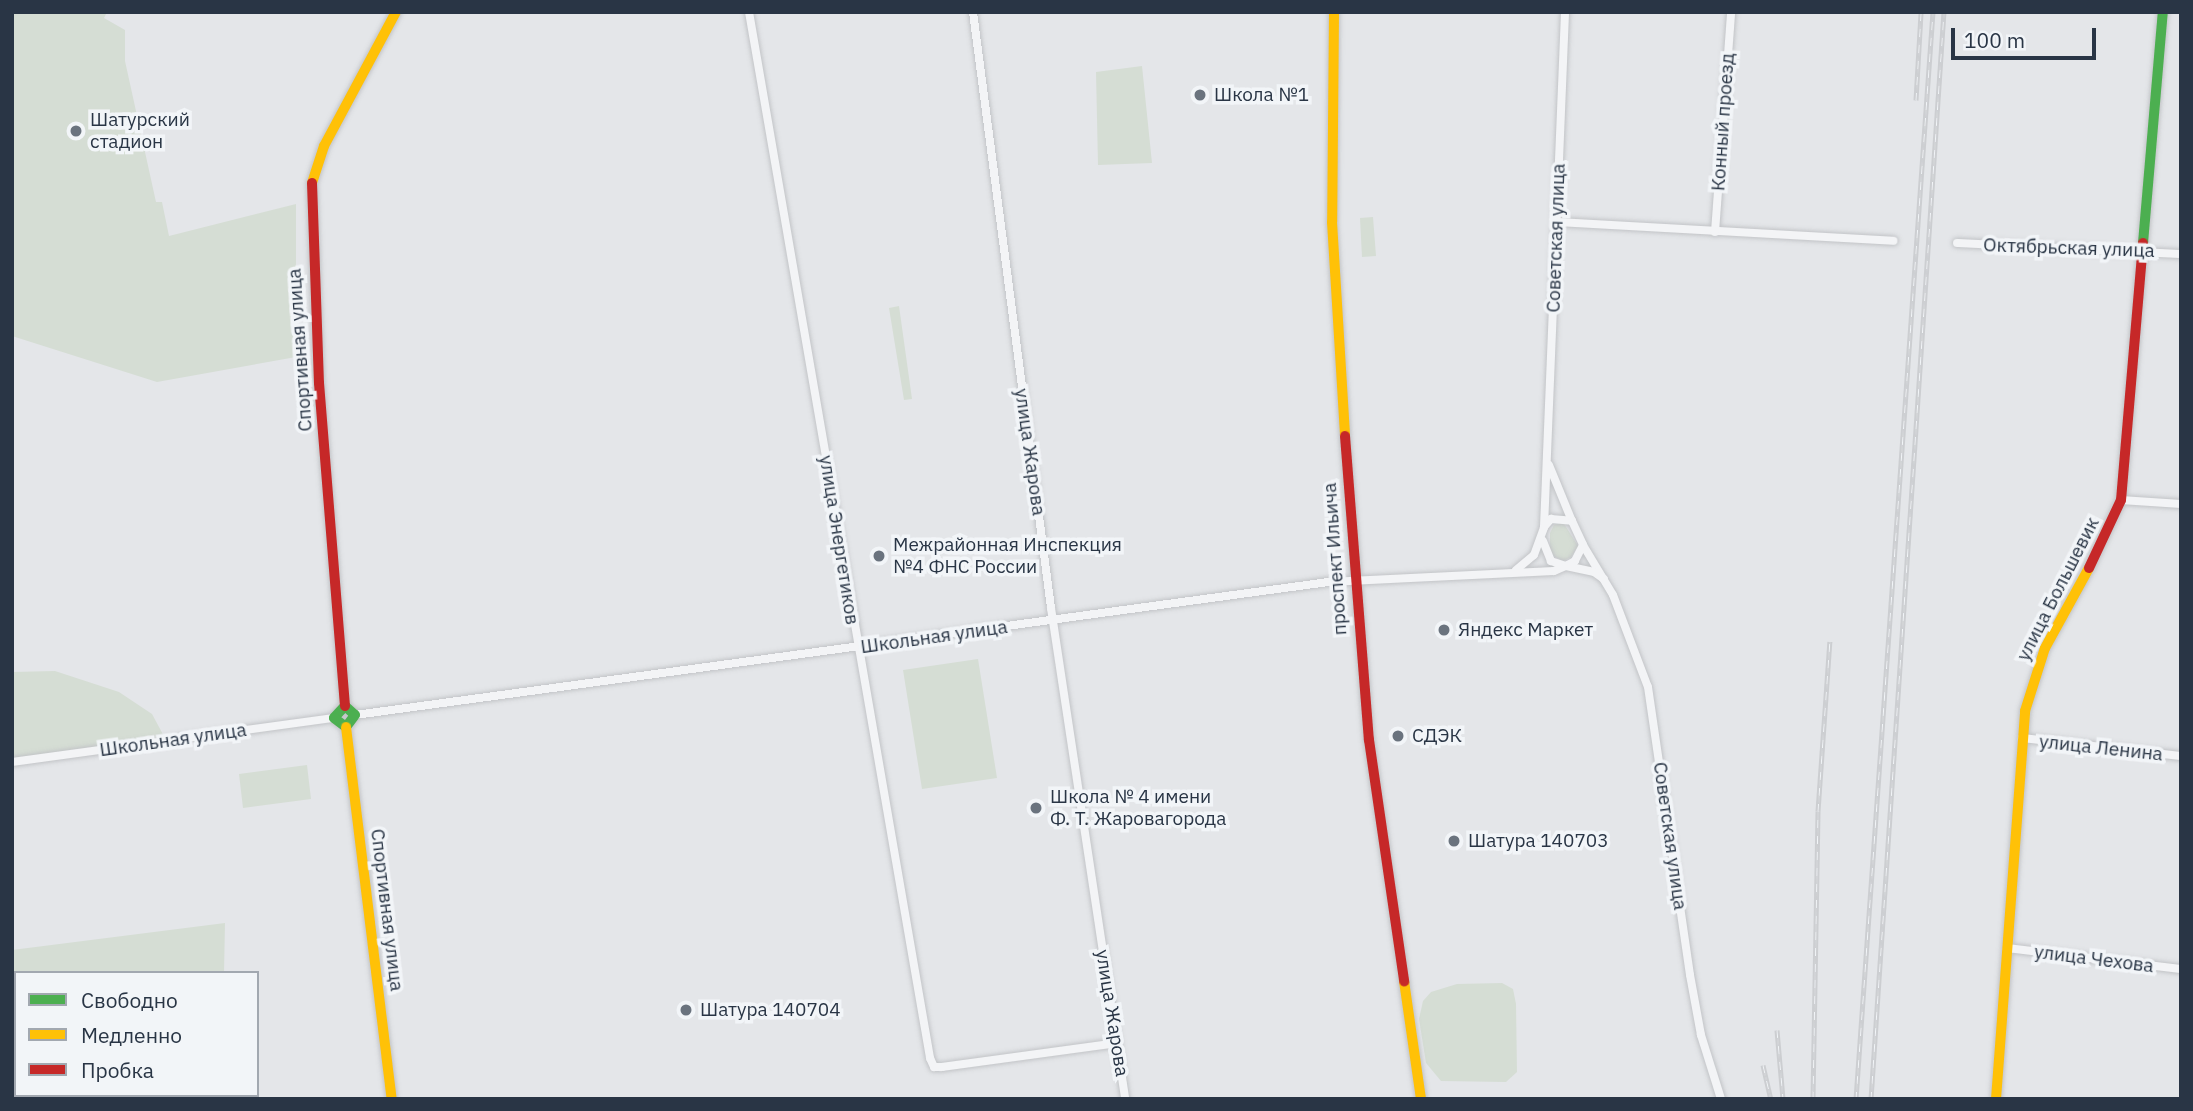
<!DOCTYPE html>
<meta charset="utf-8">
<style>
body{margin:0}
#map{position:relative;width:2193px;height:1111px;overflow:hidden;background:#e4e6e9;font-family:"IBM Plex Sans",sans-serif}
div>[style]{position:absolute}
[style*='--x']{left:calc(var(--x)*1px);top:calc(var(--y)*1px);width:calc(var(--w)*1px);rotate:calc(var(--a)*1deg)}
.green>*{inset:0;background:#d5ddd4}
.roads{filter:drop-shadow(0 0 2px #c2c4c7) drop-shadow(0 0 2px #c2c4c7)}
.street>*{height:8px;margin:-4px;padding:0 4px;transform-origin:4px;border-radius:4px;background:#f3f4f6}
.fast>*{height:10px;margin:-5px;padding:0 5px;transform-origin:5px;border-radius:5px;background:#4caf50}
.slow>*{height:10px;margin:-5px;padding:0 5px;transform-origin:5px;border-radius:5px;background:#ffc107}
.jam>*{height:10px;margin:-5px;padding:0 5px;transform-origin:5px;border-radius:5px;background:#c62828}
.rail>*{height:5px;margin-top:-2.5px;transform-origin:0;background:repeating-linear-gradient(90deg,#f2f5f8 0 8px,#ccced1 0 16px);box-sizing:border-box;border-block:2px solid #ccced1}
.dots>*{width:19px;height:19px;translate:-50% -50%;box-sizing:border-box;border:4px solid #f2f5f8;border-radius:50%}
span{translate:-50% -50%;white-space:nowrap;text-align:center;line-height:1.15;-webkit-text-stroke:7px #f2f5f8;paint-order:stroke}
.poi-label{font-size:19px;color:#293545}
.left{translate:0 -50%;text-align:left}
.street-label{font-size:19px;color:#293545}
.frame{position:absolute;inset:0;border:14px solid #293545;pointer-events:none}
.legend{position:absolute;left:14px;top:971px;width:245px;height:126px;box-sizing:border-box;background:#f2f5f8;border:2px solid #a2a8b0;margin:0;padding:9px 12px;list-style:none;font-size:21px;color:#293545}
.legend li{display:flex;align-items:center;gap:14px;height:35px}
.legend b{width:35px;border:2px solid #a2a8b0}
.scale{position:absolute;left:1951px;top:28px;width:145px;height:32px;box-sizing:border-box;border:4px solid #293545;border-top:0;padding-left:9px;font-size:21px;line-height:24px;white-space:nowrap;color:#293545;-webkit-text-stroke:5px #f2f5f8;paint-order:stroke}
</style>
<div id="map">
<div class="green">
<div style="clip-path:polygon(12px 12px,107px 12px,104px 18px,125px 30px,125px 61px,156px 202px,162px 202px,169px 236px,296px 204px,296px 357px,157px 382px,12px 336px)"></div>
<div style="clip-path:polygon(1142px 66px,1152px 163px,1098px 165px,1096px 72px)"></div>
<div style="clip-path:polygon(1373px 217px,1376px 256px,1362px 257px,1360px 218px)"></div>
<div style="clip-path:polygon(899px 306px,912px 399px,904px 400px,889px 308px)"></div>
<div style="clip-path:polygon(1563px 522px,1578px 546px,1571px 557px,1563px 561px,1550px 554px,1550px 533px,1554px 525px)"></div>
<div style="clip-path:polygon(978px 659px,997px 778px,922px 789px,903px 670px)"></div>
<div style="clip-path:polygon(55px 671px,119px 692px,152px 714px,166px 740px,12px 762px,12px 672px)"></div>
<div style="clip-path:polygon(307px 765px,311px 799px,243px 808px,239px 774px)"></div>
<div style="clip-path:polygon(225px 923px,224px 973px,16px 973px,16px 1095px,245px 1099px,12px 1099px,12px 950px)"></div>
<div style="clip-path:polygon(1502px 983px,1513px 989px,1516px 1004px,1517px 1072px,1506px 1082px,1441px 1081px,1426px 1063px,1419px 1019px,1423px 1001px,1431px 992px,1457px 984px)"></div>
</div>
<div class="roads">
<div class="street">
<div style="--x:749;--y:12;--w:1062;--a:80.18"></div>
<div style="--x:930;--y:1058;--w:10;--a:66"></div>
<div style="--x:934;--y:1067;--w:8;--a:0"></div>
<div style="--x:942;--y:1067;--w:177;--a:-7.8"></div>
<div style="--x:973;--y:12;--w:601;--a:82.54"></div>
<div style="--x:1051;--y:608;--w:497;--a:81.4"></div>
<div style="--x:1557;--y:222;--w:337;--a:3.2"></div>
<div style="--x:1715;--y:232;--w:221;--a:-85.8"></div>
<div style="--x:1957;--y:243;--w:224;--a:2.8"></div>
<div style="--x:1549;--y:465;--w:61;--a:67.7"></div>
<div style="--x:2121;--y:500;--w:60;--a:3.8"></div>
<div style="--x:1544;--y:527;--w:515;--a:-87.66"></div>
<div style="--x:1583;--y:545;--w:58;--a:59"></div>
<div style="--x:1613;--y:595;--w:98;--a:69.2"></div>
<div style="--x:1648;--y:687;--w:291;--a:81.7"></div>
<div style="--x:1690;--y:975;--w:61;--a:79.6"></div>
<div style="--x:1701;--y:1035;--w:67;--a:72.6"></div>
<div style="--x:1516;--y:570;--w:23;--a:-40"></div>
<div style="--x:1534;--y:555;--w:30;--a:-70"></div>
<div style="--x:1544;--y:527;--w:11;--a:-49"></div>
<div style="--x:1551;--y:519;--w:21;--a:5"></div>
<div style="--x:1572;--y:521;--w:26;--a:65"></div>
<div style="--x:1583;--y:545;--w:18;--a:117"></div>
<div style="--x:1575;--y:561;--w:10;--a:151"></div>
<div style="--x:1566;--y:566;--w:16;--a:-162"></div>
<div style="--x:1551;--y:561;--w:22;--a:-112"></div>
<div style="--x:355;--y:715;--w:983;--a:-7.78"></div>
<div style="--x:1329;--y:582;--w:225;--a:-2.8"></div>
<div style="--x:1554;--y:571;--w:13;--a:-23"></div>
<div style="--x:1566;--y:566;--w:29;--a:12"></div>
<div style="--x:1594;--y:572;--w:12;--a:35"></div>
<div style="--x:2022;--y:738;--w:160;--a:6.5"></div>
<div style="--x:12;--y:762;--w:325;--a:-7.8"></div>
<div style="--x:2007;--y:948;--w:175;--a:6.9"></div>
</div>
<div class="fast">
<div style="--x:2143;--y:243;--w:232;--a:-85.1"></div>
<div style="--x:345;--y:706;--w:16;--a:133"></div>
<div style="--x:334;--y:718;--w:15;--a:37"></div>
<div style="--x:345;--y:706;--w:13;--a:42"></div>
<div style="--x:355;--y:715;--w:15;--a:127"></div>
</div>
<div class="slow">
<div style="--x:1334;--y:12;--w:210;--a:90.5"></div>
<div style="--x:1332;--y:222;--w:214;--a:86.5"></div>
<div style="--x:312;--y:183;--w:39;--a:-72"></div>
<div style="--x:324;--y:146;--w:152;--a:-61.8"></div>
<div style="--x:346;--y:727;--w:375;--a:83"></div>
<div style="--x:1404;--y:981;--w:119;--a:81.8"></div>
<div style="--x:1996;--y:1099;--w:389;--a:-85.7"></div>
<div style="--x:2025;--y:711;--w:66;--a:-72.4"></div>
<div style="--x:2045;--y:648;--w:91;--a:-61.2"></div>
</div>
<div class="jam">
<div style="--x:312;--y:183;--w:200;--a:88"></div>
<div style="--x:319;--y:383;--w:324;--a:85.4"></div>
<div style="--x:1345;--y:436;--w:305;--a:85.5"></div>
<div style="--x:1369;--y:740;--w:244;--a:81.7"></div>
<div style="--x:2089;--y:568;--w:75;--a:-64.8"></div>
<div style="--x:2121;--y:500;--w:258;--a:-85.1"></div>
</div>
</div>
<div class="rail">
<div style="--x:1916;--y:100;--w:88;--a:-86.7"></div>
<div style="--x:1777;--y:1030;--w:69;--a:85"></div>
<div style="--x:1763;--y:1065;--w:35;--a:77"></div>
<div style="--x:1813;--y:1099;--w:288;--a:-89"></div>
<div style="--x:1818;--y:811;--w:170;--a:-86"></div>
<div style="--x:1856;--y:1099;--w:1090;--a:-85.95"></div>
<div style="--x:1871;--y:1099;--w:1089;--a:-86.16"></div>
</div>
<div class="dots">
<div style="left:1200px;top:95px;background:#6a737e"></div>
<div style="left:76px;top:131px;background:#6a737e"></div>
<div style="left:879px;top:556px;background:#6a737e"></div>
<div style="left:1444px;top:630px;background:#6a737e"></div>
<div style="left:1398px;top:736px;background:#6a737e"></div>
<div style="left:1036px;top:808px;background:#6a737e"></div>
<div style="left:1454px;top:841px;background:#6a737e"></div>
<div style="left:686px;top:1010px;background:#6a737e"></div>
</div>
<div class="poi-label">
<span class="left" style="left:1214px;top:95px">Школа №1</span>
<span class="left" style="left:90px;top:131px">Шатурский<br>стадион</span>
<span class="left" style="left:893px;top:556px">Межрайонная Инспекция<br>№4 ФНС России</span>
<span class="left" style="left:1458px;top:630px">Яндекс Маркет</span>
<span class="left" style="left:1412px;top:736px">СДЭК</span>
<span class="left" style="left:1050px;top:808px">Школа № 4 имени<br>Ф. Т. Жаровагорода</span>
<span class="left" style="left:1468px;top:841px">Шатура 140703</span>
<span class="left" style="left:700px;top:1010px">Шатура 140704</span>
</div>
<div class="street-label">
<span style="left:1723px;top:122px;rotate:-86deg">Конный проезд</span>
<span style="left:1556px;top:238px;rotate:-88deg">Советская улица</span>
<span style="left:2069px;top:248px;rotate:2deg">Октябрьская улица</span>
<span style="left:300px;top:350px;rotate:-94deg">Спортивная улица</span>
<span style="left:1030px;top:452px;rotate:82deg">улица Жарова</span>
<span style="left:839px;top:540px;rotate:81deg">улица Энергетиков</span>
<span style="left:1335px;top:559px;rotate:-94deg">проспект Ильича</span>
<span style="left:2058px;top:589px;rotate:-63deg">улица Большевик</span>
<span style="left:934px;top:637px;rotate:-8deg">Школьная улица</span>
<span style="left:173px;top:740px;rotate:-8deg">Школьная улица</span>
<span style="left:2101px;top:748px;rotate:6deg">улица Ленина</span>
<span style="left:1670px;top:836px;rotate:82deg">Советская улица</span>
<span style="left:387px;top:910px;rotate:83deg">Спортивная улица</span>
<span style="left:2094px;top:959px;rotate:7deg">улица Чехова</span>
<span style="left:1112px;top:1013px;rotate:81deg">улица Жарова</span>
</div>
<div class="frame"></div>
<ul class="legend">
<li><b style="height:9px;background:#4caf50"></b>Свободно</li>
<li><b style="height:9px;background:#ffc107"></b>Медленно</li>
<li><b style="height:9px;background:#c62828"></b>Пробка</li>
</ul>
<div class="scale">100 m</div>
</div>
